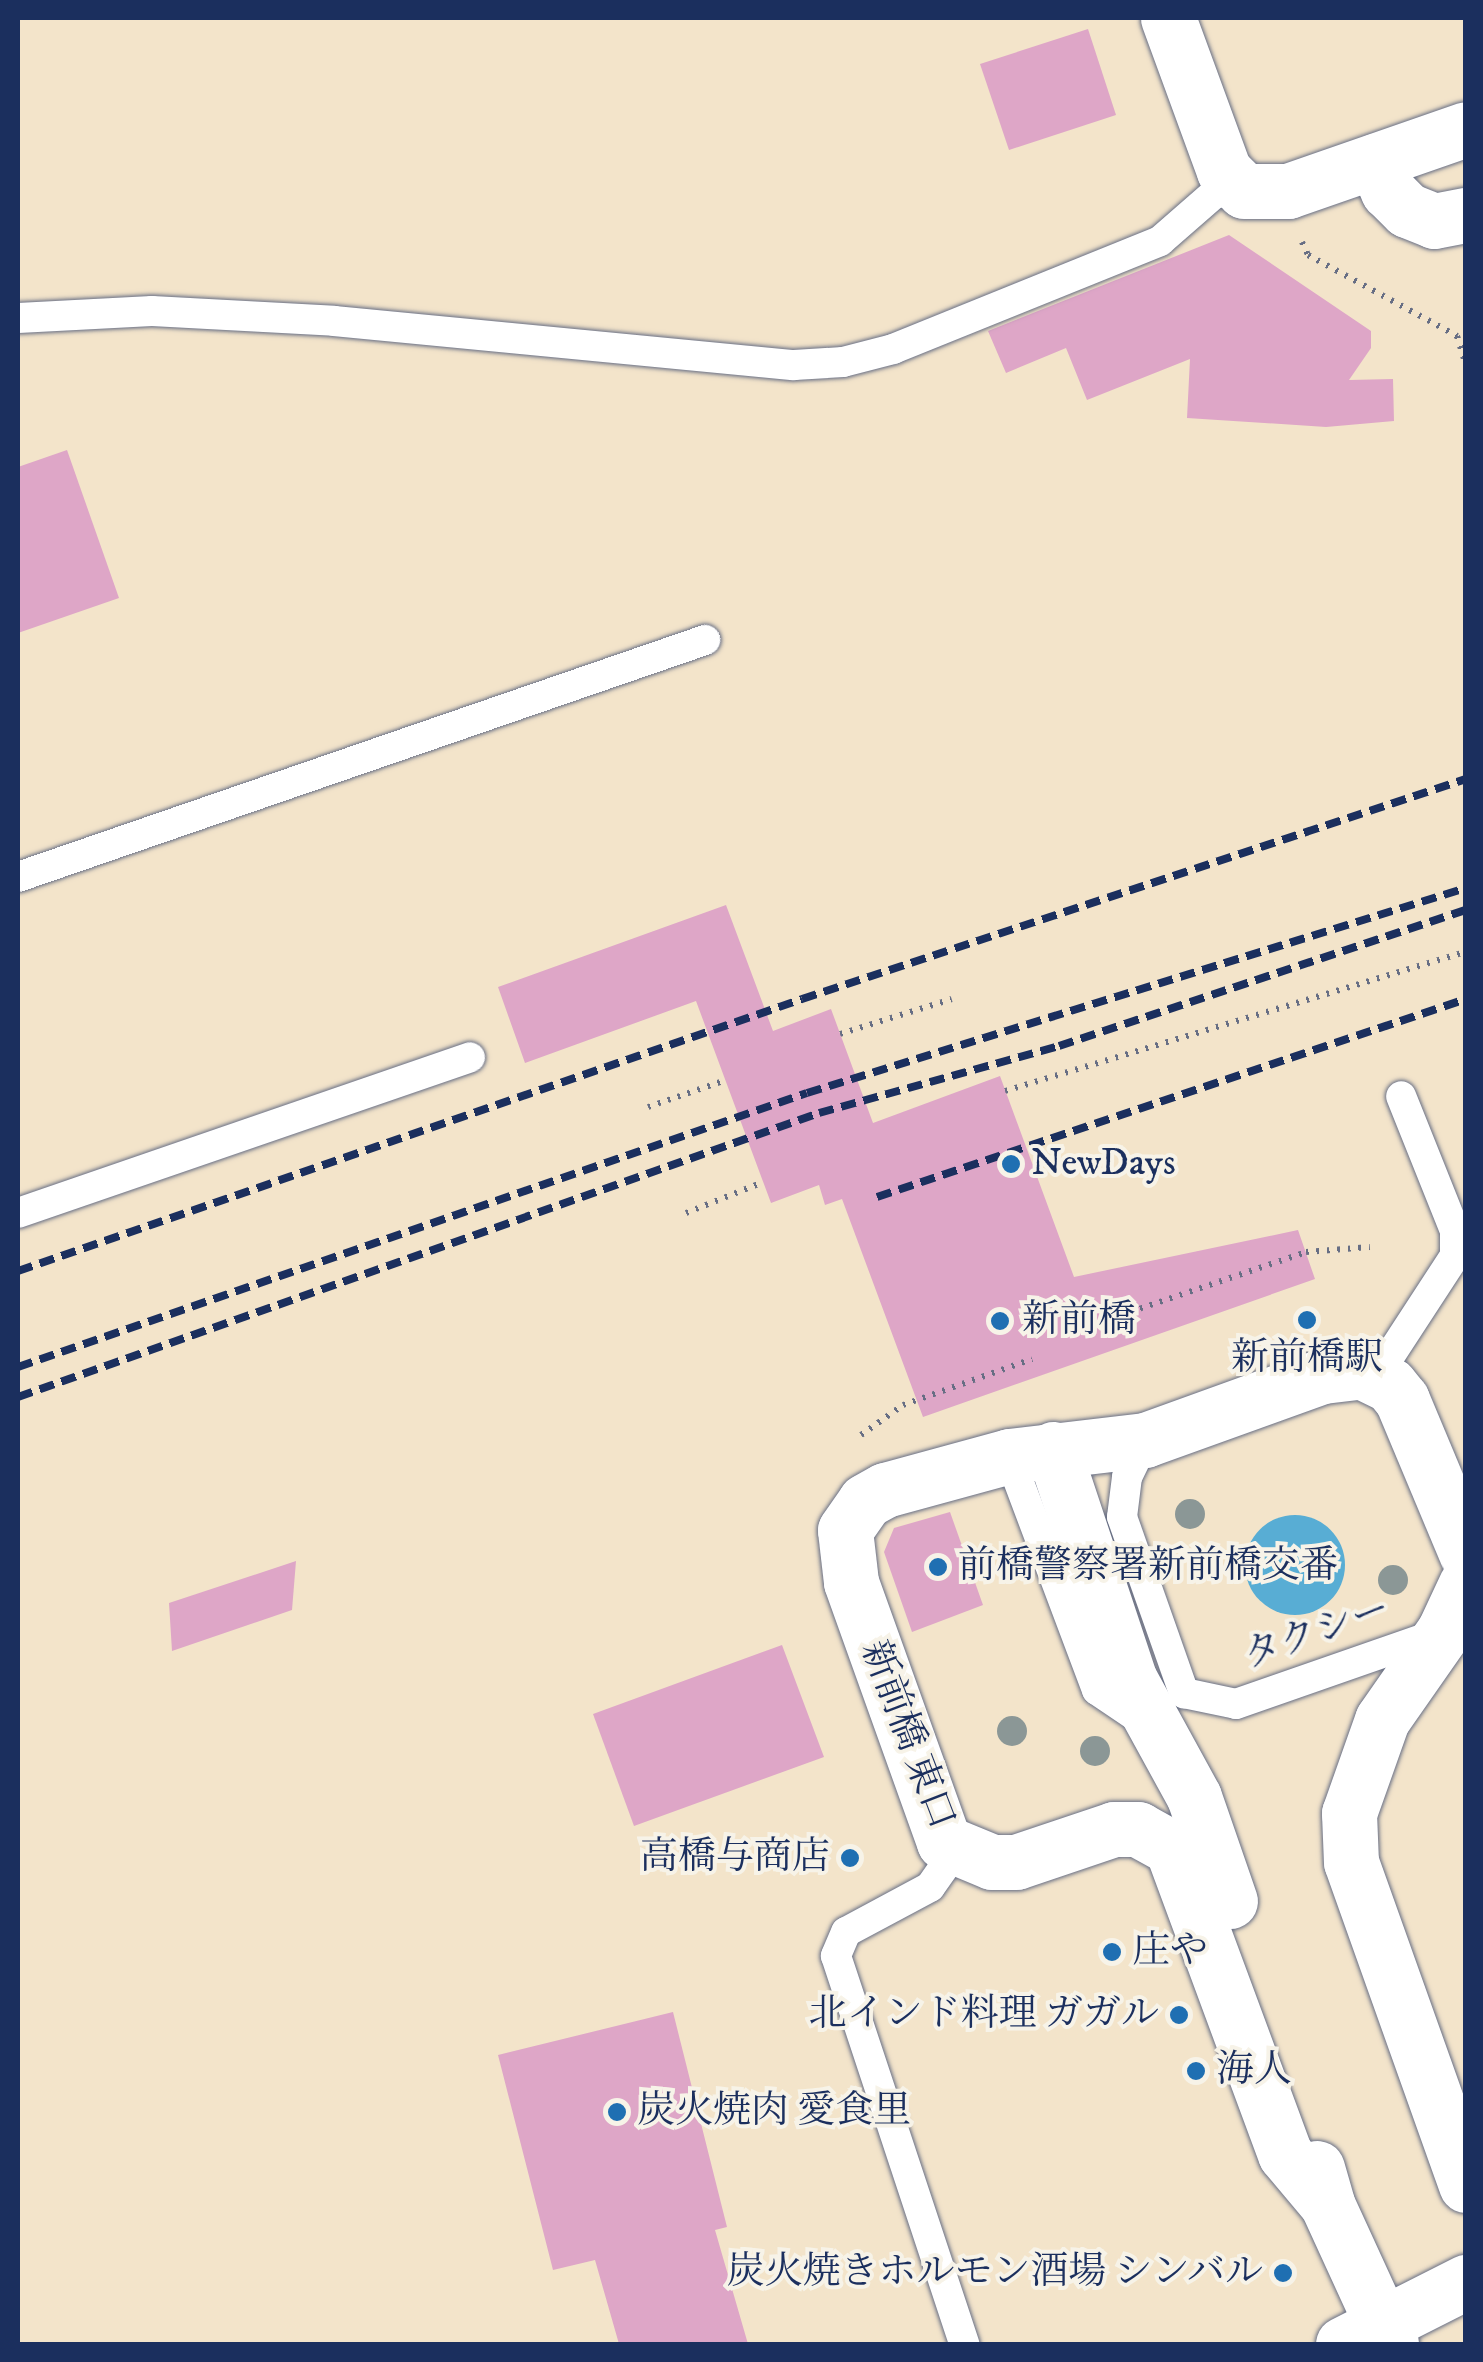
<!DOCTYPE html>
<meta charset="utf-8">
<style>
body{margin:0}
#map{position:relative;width:1483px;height:2362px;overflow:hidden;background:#f3e4ca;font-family:"IM FELL DW Pica","Noto Serif JP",serif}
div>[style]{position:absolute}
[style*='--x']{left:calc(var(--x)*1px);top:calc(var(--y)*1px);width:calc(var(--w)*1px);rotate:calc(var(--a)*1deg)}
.water>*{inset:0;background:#58add4}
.round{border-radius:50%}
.building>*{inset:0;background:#dea6c7}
.path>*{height:6px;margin-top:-3px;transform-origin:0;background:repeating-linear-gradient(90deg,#676e84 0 2.5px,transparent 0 10.5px)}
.roads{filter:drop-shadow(0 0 2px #676e84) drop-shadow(0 0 2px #676e84)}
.lane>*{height:30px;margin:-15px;padding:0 15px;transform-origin:15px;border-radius:15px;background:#fff}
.street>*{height:55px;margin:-27.5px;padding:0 27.5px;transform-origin:27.5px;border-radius:27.5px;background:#fff}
.secondary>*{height:55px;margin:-27.5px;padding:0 27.5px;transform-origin:27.5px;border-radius:27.5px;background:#fff}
.primary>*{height:55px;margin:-27.5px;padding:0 27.5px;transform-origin:27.5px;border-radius:27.5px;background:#fff}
.rail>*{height:8px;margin-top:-4px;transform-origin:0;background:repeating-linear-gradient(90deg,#1b2f5e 0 15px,transparent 0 23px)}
.trees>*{width:30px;height:30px;margin:-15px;border-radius:50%;background:#8b9796}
.dots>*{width:28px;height:28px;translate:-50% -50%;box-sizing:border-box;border:5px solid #f7f3e8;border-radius:50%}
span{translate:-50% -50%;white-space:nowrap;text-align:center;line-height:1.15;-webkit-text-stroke:8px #f7f3e8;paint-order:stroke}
.poi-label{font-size:38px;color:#1b2f5e}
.left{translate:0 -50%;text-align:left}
.right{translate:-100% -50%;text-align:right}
.street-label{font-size:38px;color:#1b2f5e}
.frame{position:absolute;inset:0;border:20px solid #1b2f5e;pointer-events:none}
</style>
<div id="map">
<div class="water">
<div class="round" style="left:1245px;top:1515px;width:100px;height:100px"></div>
</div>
<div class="building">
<div style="clip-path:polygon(1088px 29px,1116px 115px,1009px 150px,980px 64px)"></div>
<div style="clip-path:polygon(1229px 235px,1371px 331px,1371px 348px,1349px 380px,1393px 379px,1394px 421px,1326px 427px,1187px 418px,1190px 359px,1087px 400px,1066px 348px,1006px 373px,988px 331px)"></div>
<div style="clip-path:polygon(67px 450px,119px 598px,18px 633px,18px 467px)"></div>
<div style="clip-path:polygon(726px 905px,773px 1031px,831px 1009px,873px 1123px,1000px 1076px,1074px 1277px,1298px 1230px,1315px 1279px,923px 1417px,842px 1199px,825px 1205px,819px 1185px,771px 1203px,696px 1001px,525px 1063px,498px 987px)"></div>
<div style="clip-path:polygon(950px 1512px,983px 1605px,912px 1632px,884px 1552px,894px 1528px)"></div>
<div style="clip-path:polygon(296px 1561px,292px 1610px,172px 1651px,169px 1603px)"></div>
<div style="clip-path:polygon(782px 1645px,824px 1757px,634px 1826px,593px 1714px)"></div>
<div style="clip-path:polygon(673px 2012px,727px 2227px,715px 2230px,748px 2344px,619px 2344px,595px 2260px,553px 2270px,498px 2055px)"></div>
</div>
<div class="path">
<div style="--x:1302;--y:242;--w:14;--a:65"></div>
<div style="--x:1308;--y:255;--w:170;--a:28.5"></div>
<div style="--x:1457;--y:336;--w:30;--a:73"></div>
<div style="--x:840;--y:1034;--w:117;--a:-17.4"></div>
<div style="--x:1005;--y:1091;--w:481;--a:-16.8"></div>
<div style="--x:648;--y:1107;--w:83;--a:-19.1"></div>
<div style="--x:686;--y:1213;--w:83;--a:-21.9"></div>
<div style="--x:1130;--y:1312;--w:186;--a:-18.8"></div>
<div style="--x:1306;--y:1252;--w:64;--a:-4.5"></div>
<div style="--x:861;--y:1435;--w:52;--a:-35.5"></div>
<div style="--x:903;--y:1405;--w:137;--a:-19.6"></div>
</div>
<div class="roads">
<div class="lane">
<div style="--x:18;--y:318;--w:134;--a:-3"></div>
<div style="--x:152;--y:311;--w:182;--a:3.1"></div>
<div style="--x:334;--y:321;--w:462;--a:5.5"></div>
<div style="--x:794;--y:365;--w:49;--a:-3.5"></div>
<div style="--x:843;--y:362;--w:52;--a:-14.6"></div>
<div style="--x:893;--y:349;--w:288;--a:-22"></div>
<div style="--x:1160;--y:241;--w:73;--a:-41.1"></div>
<div style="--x:1215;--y:193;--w:29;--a:-4"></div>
<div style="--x:18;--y:877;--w:727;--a:-19.03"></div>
<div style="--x:18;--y:1213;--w:478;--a:-19"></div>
<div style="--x:1376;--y:1377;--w:145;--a:-56.9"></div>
<div style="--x:1455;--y:1256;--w:25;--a:-90"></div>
<div style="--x:1455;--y:1231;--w:145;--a:-111.8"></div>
<div style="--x:1145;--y:1440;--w:41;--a:115.9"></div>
<div style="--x:1127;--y:1477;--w:40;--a:97.1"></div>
<div style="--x:1122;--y:1517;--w:187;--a:70.6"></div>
<div style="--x:1184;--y:1693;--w:53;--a:11.9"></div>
<div style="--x:1236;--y:1704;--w:213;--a:-19.2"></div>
<div style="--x:1009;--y:1456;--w:250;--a:69.4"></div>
<div style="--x:1097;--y:1690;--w:55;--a:34"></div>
<div style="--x:956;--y:1850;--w:45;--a:125.1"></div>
<div style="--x:930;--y:1887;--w:95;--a:151.8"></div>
<div style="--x:846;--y:1932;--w:26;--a:113"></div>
<div style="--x:836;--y:1956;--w:409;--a:71.7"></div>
</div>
<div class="street">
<div style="--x:1375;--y:161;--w:33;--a:67"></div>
<div style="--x:1388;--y:191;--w:27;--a:45"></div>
<div style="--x:1407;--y:210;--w:29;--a:22"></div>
<div style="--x:1434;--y:221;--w:33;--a:-11"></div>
</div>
<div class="secondary">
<div style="--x:1168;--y:18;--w:163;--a:69.9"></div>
<div style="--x:1224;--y:171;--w:28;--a:45"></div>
<div style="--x:1244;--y:191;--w:44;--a:0"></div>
<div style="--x:1288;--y:191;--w:188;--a:-19.2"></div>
<div style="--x:1053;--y:1449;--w:243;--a:71.6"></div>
<div style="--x:1130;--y:1680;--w:133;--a:61.3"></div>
<div style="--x:1194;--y:1797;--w:110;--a:70.9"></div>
<div style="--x:1466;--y:1584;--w:52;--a:115.1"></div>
<div style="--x:1444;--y:1631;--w:108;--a:124.9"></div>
<div style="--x:1382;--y:1720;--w:99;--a:109.5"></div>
<div style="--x:1349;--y:1813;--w:49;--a:87.7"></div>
<div style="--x:1351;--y:1862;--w:343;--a:70.4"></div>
<div style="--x:1317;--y:2168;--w:37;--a:74"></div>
<div style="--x:1327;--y:2204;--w:154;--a:65.4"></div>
<div style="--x:1327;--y:2204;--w:65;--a:-130"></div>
<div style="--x:1285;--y:2154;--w:326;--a:-110.3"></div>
<div style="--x:1172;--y:1848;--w:39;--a:-151"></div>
<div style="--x:1138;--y:1829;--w:24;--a:180"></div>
<div style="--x:1114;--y:1829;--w:103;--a:161.4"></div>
<div style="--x:1016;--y:1862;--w:24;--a:180"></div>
<div style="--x:992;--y:1862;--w:52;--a:-157.4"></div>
<div style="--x:944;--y:1842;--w:276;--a:-109.7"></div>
<div style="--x:851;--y:1582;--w:52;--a:-96.6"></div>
<div style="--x:845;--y:1530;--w:35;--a:-55"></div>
<div style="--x:865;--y:1501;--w:23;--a:-29"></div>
<div style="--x:885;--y:1490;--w:129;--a:-15.3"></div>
<div style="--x:1009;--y:1456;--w:137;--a:-6.7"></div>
<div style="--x:1145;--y:1440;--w:189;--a:-19.8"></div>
<div style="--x:1323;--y:1376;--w:38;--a:-7"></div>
<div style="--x:1361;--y:1371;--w:32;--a:26"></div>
<div style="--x:1390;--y:1385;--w:19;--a:51"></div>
<div style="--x:1402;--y:1400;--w:166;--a:67.3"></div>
</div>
<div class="primary">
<div style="--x:1343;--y:2344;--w:138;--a:-26.8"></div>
</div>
</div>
<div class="rail">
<div style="--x:877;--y:1197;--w:621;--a:-18.58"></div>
<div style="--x:18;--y:1271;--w:830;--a:-19.13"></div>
<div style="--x:802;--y:999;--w:699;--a:-18.33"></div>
<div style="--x:18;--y:1367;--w:835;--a:-19.15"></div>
<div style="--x:807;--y:1093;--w:690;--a:-17.28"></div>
<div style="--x:18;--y:1397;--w:850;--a:-19.52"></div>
<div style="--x:819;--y:1113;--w:249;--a:-15.6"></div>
<div style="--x:1059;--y:1046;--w:429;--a:-18.5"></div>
</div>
<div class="trees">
<div style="left:1190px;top:1514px"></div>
<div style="left:1393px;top:1580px"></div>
<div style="left:1012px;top:1731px"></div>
<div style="left:1095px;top:1751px"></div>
</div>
<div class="dots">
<div style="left:1011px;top:1164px;background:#1f6fb2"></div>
<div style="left:1307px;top:1320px;background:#1f6fb2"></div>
<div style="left:1000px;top:1321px;background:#1f6fb2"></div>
<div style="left:938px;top:1567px;background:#1f6fb2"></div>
<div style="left:850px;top:1858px;background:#1f6fb2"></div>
<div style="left:1112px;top:1952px;background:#1f6fb2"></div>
<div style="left:1179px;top:2015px;background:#1f6fb2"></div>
<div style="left:1196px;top:2071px;background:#1f6fb2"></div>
<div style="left:617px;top:2112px;background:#1f6fb2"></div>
<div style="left:1283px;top:2273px;background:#1f6fb2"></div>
</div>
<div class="poi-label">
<span class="left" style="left:1031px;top:1164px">NewDays</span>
<span class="left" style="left:1022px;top:1321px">新前橋</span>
<span style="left:1307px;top:1359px">新前橋駅</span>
<span class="left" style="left:958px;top:1567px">前橋警察署新前橋交番</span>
<span class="right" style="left:830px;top:1858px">高橋与商店</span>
<span class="left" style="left:1132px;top:1952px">庄や</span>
<span class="right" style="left:1159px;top:2015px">北インド料理 ガガル</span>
<span class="left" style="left:1216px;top:2071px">海人</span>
<span class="left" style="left:637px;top:2112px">炭火焼肉 愛食里</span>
<span class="right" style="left:1263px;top:2273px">炭火焼きホルモン酒場 シンバル</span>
</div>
<div class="street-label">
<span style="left:1317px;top:1633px;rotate:-19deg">タクシー</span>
<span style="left:907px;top:1735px;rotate:69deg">新前橋 東口</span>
</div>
<div class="frame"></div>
</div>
